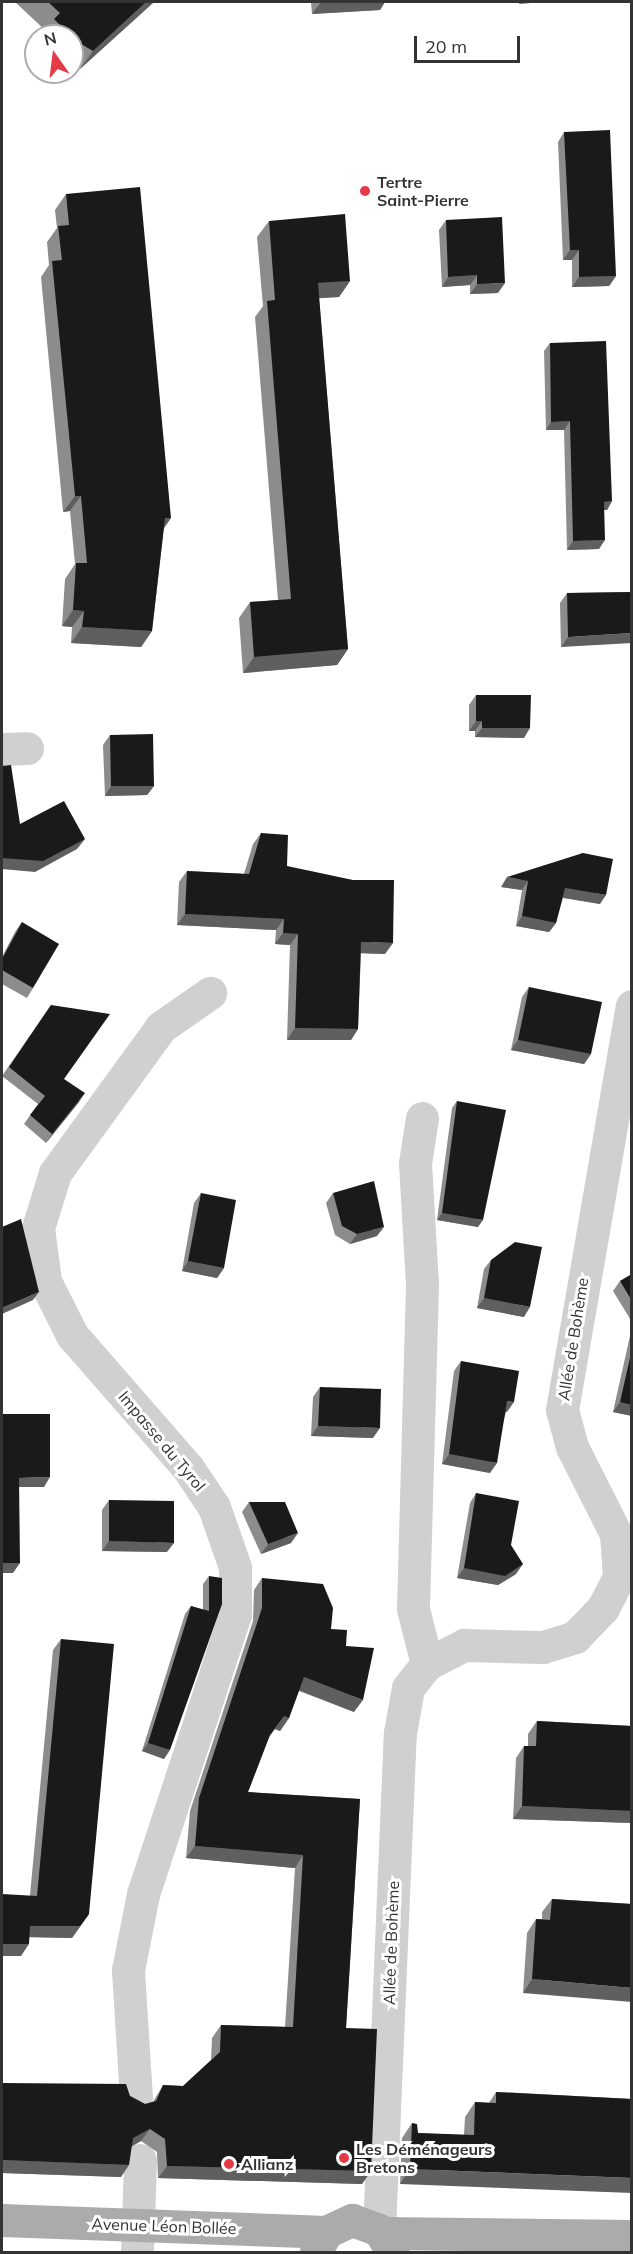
<!DOCTYPE html>
<meta charset="utf-8">
<style>
body{margin:0}
#map{position:relative;width:633px;height:2254px;overflow:hidden;background:#fff;font-family:Mulish,sans-serif}
div>[style]{position:absolute}
[style*='--x']{left:calc(var(--x)*1px);top:calc(var(--y)*1px);width:calc(var(--w)*1px);rotate:calc(var(--a)*1deg)}
.minor>*{height:33px;margin:-16.5px;padding:0 16.5px;transform-origin:16.5px;border-radius:16.5px;background:#d0d0d0}
.major>*{height:33px;margin:-16.5px;padding:0 16.5px;transform-origin:16.5px;border-radius:16.5px;background:#ababab}
.wall>*{inset:0;background:#8c8c8c}
.shaded-wall>*{inset:0;background:#5f5f5f}
.building>*{inset:0;background:#1a1a1a}
.dots>*{width:16px;height:16px;translate:-50% -50%;box-sizing:border-box;border:3px solid #fff;border-radius:50%}
span{translate:-50% -50%;white-space:nowrap;text-align:center;line-height:1.15;-webkit-text-stroke:6px #fff;paint-order:stroke}
.poi-label{font-size:16px;color:#333;font-weight:700}
.left{translate:0 -50%;text-align:left}
.street-label{font-size:16px;color:#333}
.frame{position:absolute;inset:0;border:3px solid #333;pointer-events:none}
.north{position:absolute;left:24px;top:24px;width:60px;height:60px;box-sizing:border-box;background:#fff;border:2px solid #adadad;border-radius:50%;rotate:346deg;font-size:16px;font-weight:700;line-height:24px;text-align:center;color:#333}
.north::after{content:'';display:block;margin:auto;width:21px;height:27px;background:#e63946;clip-path:polygon(50% 0,100% 100%,50% 72%,0 100%)}
.scale{position:absolute;left:414px;top:36px;width:106px;height:27px;box-sizing:border-box;border:3px solid #333;border-top:0;padding-left:8px;font-size:18px;line-height:21px;white-space:nowrap;color:#333;-webkit-text-stroke:4px #fff;paint-order:stroke}
</style>
<div id="map">
<div class="minor">
<div style="--x:2;--y:749;--w:25;--a:-2"></div>
<div style="--x:422;--y:1118;--w:46;--a:98.8"></div>
<div style="--x:415;--y:1163;--w:122;--a:86.7"></div>
<div style="--x:422;--y:1285;--w:324;--a:91.6"></div>
<div style="--x:413;--y:1609;--w:57;--a:75.7"></div>
<div style="--x:136;--y:2098;--w:128;--a:-93.6"></div>
<div style="--x:128;--y:1970;--w:77;--a:-78.8"></div>
<div style="--x:143;--y:1894;--w:294;--a:-71.8"></div>
<div style="--x:235;--y:1615;--w:48;--a:-90"></div>
<div style="--x:235;--y:1567;--w:64;--a:-109.3"></div>
<div style="--x:214;--y:1507;--w:47;--a:-123.7"></div>
<div style="--x:188;--y:1468;--w:176;--a:-131.1"></div>
<div style="--x:72;--y:1335;--w:60;--a:-116.6"></div>
<div style="--x:45;--y:1281;--w:53;--a:-97.5"></div>
<div style="--x:38;--y:1228;--w:58;--a:-72.8"></div>
<div style="--x:55;--y:1173;--w:180;--a:-54"></div>
<div style="--x:161;--y:1027;--w:60;--a:-34.8"></div>
<div style="--x:379;--y:2230;--w:497;--a:-87.6"></div>
<div style="--x:400;--y:1733;--w:46;--a:-79.9"></div>
<div style="--x:408;--y:1688;--w:31;--a:-52"></div>
<div style="--x:427;--y:1664;--w:42;--a:-27.2"></div>
<div style="--x:464;--y:1645;--w:79;--a:1.5"></div>
<div style="--x:543;--y:1647;--w:34;--a:-17"></div>
<div style="--x:575;--y:1637;--w:40;--a:-46"></div>
<div style="--x:603;--y:1608;--w:36;--a:-63"></div>
<div style="--x:619;--y:1576;--w:42;--a:-94.1"></div>
<div style="--x:616;--y:1534;--w:97;--a:-116.8"></div>
<div style="--x:572;--y:1447;--w:38;--a:-105"></div>
<div style="--x:562;--y:1410;--w:410;--a:-80.2"></div>
<div style="--x:137;--y:2252;--w:92;--a:-88.1"></div>
</div>
<div class="major">
<div style="--x:2;--y:2220;--w:324;--a:2.1"></div>
<div style="--x:382;--y:2233;--w:250;--a:0.7"></div>
<div style="--x:316;--y:2251;--w:21;--a:-62"></div>
<div style="--x:326;--y:2232;--w:29;--a:-25"></div>
<div style="--x:352;--y:2220;--w:29;--a:20"></div>
<div style="--x:379;--y:2230;--w:26;--a:59"></div>
</div>
<div class="wall">
<div style="clip-path:polygon(15px 2px,154px 2px,80px 69px,72px 64px,72px 36px,43px 36px,46px 31px)"></div>
<div style="clip-path:polygon(311px 2px,385px 2px,380px 10px,312px 14px)"></div>
<div style="clip-path:polygon(564px 132px,616px 276px,609px 286px,572px 287px,572px 260px,563px 260px,558px 142px)"></div>
<div style="clip-path:polygon(66px 194px,171px 518px,164px 527px,152px 631px,141px 647px,71px 643px,72px 627px,62px 626px,65px 579px,75px 564px,70px 511px,63px 512px,41px 277px,49px 265px,47px 242px,57px 228px,55px 210px)"></div>
<div style="clip-path:polygon(446px 220px,498px 293px,470px 294px,470px 285px,442px 287px,439px 230px)"></div>
<div style="clip-path:polygon(269px 221px,350px 281px,339px 297px,319px 298px,348px 649px,337px 665px,243px 673px,239px 618px,250px 602px,278px 600px,255px 317px,263px 306px,257px 237px)"></div>
<div style="clip-path:polygon(550px 343px,612px 501px,607px 510px,604px 510px,599px 549px,567px 550px,564px 430px,546px 430px,544px 351px)"></div>
<div style="clip-path:polygon(632px 592px,561px 647px,560px 603px,567px 593px)"></div>
<div style="clip-path:polygon(476px 695px,524px 738px,475px 737px,475px 731px,469px 731px,469px 705px)"></div>
<div style="clip-path:polygon(110px 735px,154px 786px,147px 795px,105px 796px,103px 745px)"></div>
<div style="clip-path:polygon(261px 833px,287px 866px,385px 954px,361px 953px,358px 1029px,351px 1040px,287px 1040px,290px 945px,275px 944px,276px 930px,177px 925px,179px 882px,187px 871px,244px 874px,253px 844px)"></div>
<div style="clip-path:polygon(583px 853px,600px 904px,563px 898px,556px 923px,549px 932px,516px 926px,522px 890px,501px 887px)"></div>
<div style="clip-path:polygon(22px 922px,33px 988px,27px 998px,2px 984px,2px 957px,15px 932px)"></div>
<div style="clip-path:polygon(529px 987px,591px 1054px,584px 1064px,511px 1050px,522px 997px)"></div>
<div style="clip-path:polygon(51px 1005px,64px 1079px,79px 1102px,46px 1143px,24px 1124px,38px 1104px,2px 1076px)"></div>
<div style="clip-path:polygon(457px 1101px,478px 1227px,437px 1220px,452px 1108px)"></div>
<div style="clip-path:polygon(201px 1193px,224px 1268px,217px 1278px,182px 1271px,194px 1203px)"></div>
<div style="clip-path:polygon(333px 1193px,377px 1236px,350px 1244px,335px 1235px,326px 1203px)"></div>
<div style="clip-path:polygon(491px 1260px,524px 1317px,477px 1308px,484px 1269px)"></div>
<div style="clip-path:polygon(632px 1274px,632px 1322px,613px 1291px,620px 1281px)"></div>
<div style="clip-path:polygon(632px 1327px,632px 1416px,613px 1412px)"></div>
<div style="clip-path:polygon(461px 1361px,507px 1412px,506px 1412px,490px 1473px,442px 1464px,454px 1371px)"></div>
<div style="clip-path:polygon(320px 1387px,373px 1438px,311px 1436px,313px 1397px)"></div>
<div style="clip-path:polygon(476px 1493px,511px 1545px,516px 1574px,498px 1585px,457px 1578px,470px 1503px)"></div>
<div style="clip-path:polygon(109px 1500px,167px 1552px,102px 1551px,102px 1510px)"></div>
<div style="clip-path:polygon(249px 1502px,291px 1543px,261px 1554px,242px 1512px)"></div>
<div style="clip-path:polygon(209px 1576px,222px 1604px,164px 1759px,142px 1751px,185px 1614px,191px 1606px,203px 1610px,203px 1584px)"></div>
<div style="clip-path:polygon(262px 1578px,331px 1629px,346px 1646px,354px 1712px,299px 1691px,289px 1718px,280px 1731px,275px 1729px,269px 1737px,248px 1792px,360px 1799px,346px 2028px,371px 2171px,362px 2184px,158px 2178px,157px 2152px,141px 2141px,132px 2146px,121px 2177px,2px 2173px,2px 2083px,130px 2096px,145px 2104px,153px 2102px,163px 2085px,183px 2086px,211px 2060px,212px 2038px,221px 2025px,285px 2027px,295px 1868px,186px 1858px,190px 1811px,253px 1621px,254px 1590px)"></div>
<div style="clip-path:polygon(61px 1639px,89px 1914px,72px 1938px,29px 1937px,21px 1956px,30px 1895px,53px 1650px)"></div>
<div style="clip-path:polygon(537px 1721px,632px 1726px,632px 1823px,513px 1819px,516px 1758px,524px 1746px,528px 1746px,528px 1734px)"></div>
<div style="clip-path:polygon(552px 1899px,632px 1904px,523px 1993px,527px 1933px,536px 1919px,542px 1919px,542px 1912px)"></div>
<div style="clip-path:polygon(496px 2092px,632px 2099px,400px 2184px,402px 2138px,412px 2123px,418px 2133px,464px 2135px,465px 2117px,475px 2102px,489px 2103px)"></div>
</div>
<div class="shaded-wall">
<div style="clip-path:polygon(146px 2px,154px 2px,80px 69px,93px 51px)"></div>
<div style="clip-path:polygon(321px 2px,385px 2px,380px 10px,312px 14px)"></div>
<div style="clip-path:polygon(520px 2px,542px 2px,519px 4px)"></div>
<div style="clip-path:polygon(570px 250px,579px 250px,572px 260px,563px 260px)"></div>
<div style="clip-path:polygon(477px 275px,470px 285px,442px 287px,448px 277px)"></div>
<div style="clip-path:polygon(616px 276px,609px 286px,572px 287px,579px 277px)"></div>
<div style="clip-path:polygon(350px 281px,339px 297px,307px 299px,318px 283px)"></div>
<div style="clip-path:polygon(505px 283px,498px 293px,470px 294px,477px 284px)"></div>
<div style="clip-path:polygon(570px 421px,564px 430px,546px 430px,551px 422px)"></div>
<div style="clip-path:polygon(75px 496px,81px 496px,70px 511px,63px 512px)"></div>
<div style="clip-path:polygon(612px 501px,607px 510px,598px 510px,604px 502px)"></div>
<div style="clip-path:polygon(165px 518px,171px 518px,160px 534px)"></div>
<div style="clip-path:polygon(605px 540px,599px 549px,567px 550px,573px 541px)"></div>
<div style="clip-path:polygon(73px 610px,84px 611px,72px 627px,62px 626px)"></div>
<div style="clip-path:polygon(82px 627px,152px 631px,141px 647px,71px 643px)"></div>
<div style="clip-path:polygon(632px 633px,632px 643px,561px 647px,568px 637px)"></div>
<div style="clip-path:polygon(348px 649px,337px 665px,243px 673px,254px 657px)"></div>
<div style="clip-path:polygon(476px 721px,482px 721px,475px 731px,469px 731px)"></div>
<div style="clip-path:polygon(482px 728px,530px 728px,524px 738px,475px 737px)"></div>
<div style="clip-path:polygon(111px 786px,154px 786px,147px 795px,105px 796px)"></div>
<div style="clip-path:polygon(85px 839px,77px 849px,35px 872px,2px 869px,2px 858px)"></div>
<div style="clip-path:polygon(507px 877px,528px 881px,522px 890px,501px 887px)"></div>
<div style="clip-path:polygon(565px 888px,606px 895px,600px 904px,559px 897px)"></div>
<div style="clip-path:polygon(185px 914px,284px 919px,276px 930px,177px 925px)"></div>
<div style="clip-path:polygon(522px 916px,556px 923px,549px 932px,516px 926px)"></div>
<div style="clip-path:polygon(283px 933px,298px 934px,290px 945px,275px 944px)"></div>
<div style="clip-path:polygon(361px 942px,393px 943px,385px 954px,353px 953px)"></div>
<div style="clip-path:polygon(295px 1028px,358px 1029px,351px 1040px,287px 1040px)"></div>
<div style="clip-path:polygon(518px 1040px,591px 1054px,584px 1064px,511px 1050px)"></div>
<div style="clip-path:polygon(85px 1093px,79px 1102px,46px 1143px,52px 1134px)"></div>
<div style="clip-path:polygon(442px 1213px,483px 1220px,478px 1227px,437px 1220px)"></div>
<div style="clip-path:polygon(384px 1227px,377px 1236px,350px 1244px,357px 1234px)"></div>
<div style="clip-path:polygon(188px 1261px,224px 1268px,217px 1278px,182px 1271px)"></div>
<div style="clip-path:polygon(39px 1292px,33px 1300px,2px 1314px,2px 1308px)"></div>
<div style="clip-path:polygon(484px 1298px,530px 1307px,524px 1317px,477px 1308px)"></div>
<div style="clip-path:polygon(507px 1401px,514px 1402px,507px 1412px,500px 1411px)"></div>
<div style="clip-path:polygon(620px 1402px,632px 1405px,632px 1416px,613px 1412px)"></div>
<div style="clip-path:polygon(318px 1426px,380px 1428px,373px 1438px,311px 1436px)"></div>
<div style="clip-path:polygon(449px 1454px,497px 1463px,490px 1473px,442px 1464px)"></div>
<div style="clip-path:polygon(50px 1477px,44px 1487px,13px 1487px,19px 1478px)"></div>
<div style="clip-path:polygon(298px 1533px,291px 1543px,261px 1554px,268px 1544px)"></div>
<div style="clip-path:polygon(109px 1541px,174px 1543px,167px 1552px,102px 1551px)"></div>
<div style="clip-path:polygon(2px 1563px,20px 1563px,13px 1573px,2px 1573px)"></div>
<div style="clip-path:polygon(523px 1564px,516px 1574px,498px 1585px,457px 1578px,464px 1568px)"></div>
<div style="clip-path:polygon(304px 1677px,363px 1700px,354px 1712px,296px 1689px)"></div>
<div style="clip-path:polygon(284px 1716px,289px 1718px,280px 1731px,275px 1729px,261px 1748px)"></div>
<div style="clip-path:polygon(148px 1743px,170px 1750px,164px 1759px,142px 1751px)"></div>
<div style="clip-path:polygon(522px 1806px,632px 1811px,632px 1823px,513px 1819px)"></div>
<div style="clip-path:polygon(195px 1846px,303px 1855px,295px 1868px,186px 1858px)"></div>
<div style="clip-path:polygon(89px 1914px,72px 1938px,22px 1937px,30px 1926px)"></div>
<div style="clip-path:polygon(2px 1944px,29px 1944px,21px 1956px,2px 1956px)"></div>
<div style="clip-path:polygon(532px 1979px,632px 1988px,632px 2002px,523px 1993px)"></div>
<div style="clip-path:polygon(150px 2129px,141px 2141px,124px 2151px,133px 2138px)"></div>
<div style="clip-path:polygon(2px 2160px,129px 2165px,121px 2177px,2px 2173px)"></div>
<div style="clip-path:polygon(167px 2166px,371px 2171px,362px 2184px,158px 2178px)"></div>
<div style="clip-path:polygon(410px 2169px,632px 2178px,632px 2193px,400px 2184px)"></div>
</div>
<div class="building">
<div style="clip-path:polygon(48px 2px,146px 2px,93px 51px,76px 41px,54px 19px,60px 13px)"></div>
<div style="clip-path:polygon(610px 130px,616px 276px,579px 277px,579px 250px,570px 250px,564px 132px)"></div>
<div style="clip-path:polygon(140px 187px,171px 518px,165px 518px,152px 631px,82px 627px,84px 611px,73px 610px,76px 563px,87px 563px,81px 496px,75px 496px,52px 261px,62px 260px,58px 226px,69px 225px,66px 194px)"></div>
<div style="clip-path:polygon(345px 214px,350px 281px,318px 283px,348px 649px,254px 657px,250px 602px,291px 599px,267px 301px,275px 300px,269px 221px)"></div>
<div style="clip-path:polygon(502px 217px,505px 283px,477px 284px,477px 275px,448px 277px,446px 220px)"></div>
<div style="clip-path:polygon(606px 341px,612px 501px,604px 502px,605px 540px,573px 541px,570px 421px,551px 422px,550px 343px)"></div>
<div style="clip-path:polygon(632px 592px,632px 633px,568px 637px,567px 593px)"></div>
<div style="clip-path:polygon(476px 695px,531px 695px,530px 728px,482px 728px,482px 721px,476px 721px)"></div>
<div style="clip-path:polygon(153px 734px,154px 786px,111px 786px,110px 735px)"></div>
<div style="clip-path:polygon(11px 765px,20px 824px,64px 801px,85px 839px,43px 861px,2px 858px,2px 766px)"></div>
<div style="clip-path:polygon(261px 833px,288px 835px,287px 866px,353px 880px,394px 880px,393px 943px,361px 942px,358px 1029px,295px 1028px,298px 934px,283px 933px,284px 919px,185px 914px,187px 871px,249px 874px)"></div>
<div style="clip-path:polygon(583px 853px,613px 859px,606px 895px,565px 888px,556px 923px,522px 916px,528px 881px,507px 877px)"></div>
<div style="clip-path:polygon(22px 922px,59px 944px,33px 988px,2px 970px,2px 959px)"></div>
<div style="clip-path:polygon(529px 987px,602px 1002px,591px 1054px,518px 1040px)"></div>
<div style="clip-path:polygon(51px 1005px,110px 1014px,64px 1079px,85px 1093px,52px 1134px,30px 1115px,45px 1096px,9px 1067px)"></div>
<div style="clip-path:polygon(457px 1101px,506px 1110px,483px 1220px,442px 1213px)"></div>
<div style="clip-path:polygon(374px 1181px,384px 1227px,357px 1234px,342px 1226px,333px 1193px)"></div>
<div style="clip-path:polygon(201px 1193px,236px 1200px,224px 1268px,188px 1261px)"></div>
<div style="clip-path:polygon(21px 1219px,39px 1292px,2px 1308px,2px 1227px)"></div>
<div style="clip-path:polygon(515px 1242px,542px 1247px,530px 1307px,484px 1298px,491px 1260px)"></div>
<div style="clip-path:polygon(632px 1274px,632px 1301px,620px 1281px)"></div>
<div style="clip-path:polygon(632px 1349px,632px 1405px,620px 1402px)"></div>
<div style="clip-path:polygon(461px 1361px,519px 1371px,514px 1402px,507px 1401px,497px 1463px,449px 1454px)"></div>
<div style="clip-path:polygon(320px 1387px,381px 1389px,380px 1428px,318px 1426px)"></div>
<div style="clip-path:polygon(2px 1414px,50px 1414px,50px 1477px,19px 1478px,20px 1563px,2px 1563px)"></div>
<div style="clip-path:polygon(476px 1493px,519px 1501px,511px 1545px,523px 1564px,505px 1576px,464px 1568px)"></div>
<div style="clip-path:polygon(109px 1500px,174px 1501px,174px 1543px,109px 1541px)"></div>
<div style="clip-path:polygon(249px 1502px,285px 1502px,298px 1533px,268px 1544px)"></div>
<div style="clip-path:polygon(209px 1576px,222px 1578px,222px 1604px,170px 1750px,148px 1743px,191px 1606px,209px 1611px)"></div>
<div style="clip-path:polygon(262px 1578px,323px 1584px,333px 1608px,331px 1629px,347px 1630px,346px 1646px,374px 1648px,363px 1700px,304px 1677px,289px 1718px,284px 1716px,270px 1735px,248px 1792px,360px 1799px,346px 2028px,377px 2029px,371px 2171px,167px 2166px,165px 2139px,150px 2129px,133px 2138px,129px 2165px,2px 2160px,2px 2083px,126px 2084px,130px 2096px,145px 2104px,156px 2101px,163px 2085px,183px 2086px,220px 2052px,221px 2025px,293px 2027px,303px 1855px,195px 1846px,199px 1798px,262px 1608px)"></div>
<div style="clip-path:polygon(61px 1639px,114px 1644px,89px 1914px,80px 1926px,30px 1926px,29px 1944px,2px 1944px,2px 1894px,37px 1896px)"></div>
<div style="clip-path:polygon(537px 1721px,632px 1726px,632px 1811px,522px 1806px,524px 1746px,536px 1746px)"></div>
<div style="clip-path:polygon(552px 1899px,632px 1904px,632px 1988px,532px 1979px,536px 1919px,550px 1920px)"></div>
<div style="clip-path:polygon(496px 2092px,632px 2099px,632px 2178px,410px 2169px,412px 2123px,417px 2124px,418px 2133px,474px 2135px,475px 2102px,496px 2103px)"></div>
</div>
<div class="dots">
<div style="left:365px;top:191px;background:#e63946"></div>
<div style="left:344px;top:2158px;background:#e63946"></div>
<div style="left:229px;top:2164px;background:#e63946"></div>
</div>
<div class="poi-label">
<span class="left" style="left:377px;top:191px">Tertre<br>Saint-Pierre</span>
<span class="left" style="left:356px;top:2158px">Les Déménageurs<br>Bretons</span>
<span class="left" style="left:241px;top:2164px">Allianz</span>
</div>
<div class="street-label">
<span style="left:573px;top:1339px;rotate:-81deg">Allée de Bohème</span>
<span style="left:162px;top:1441px;rotate:50deg">Impasse du Tyrol</span>
<span style="left:391px;top:1943px;rotate:-88deg">Allée de Bohème</span>
<span style="left:164px;top:2226px;rotate:2deg">Avenue Léon Bollée</span>
</div>
<div class="frame"></div>
<div class="north">N</div>
<div class="scale">20 m</div>
</div>
